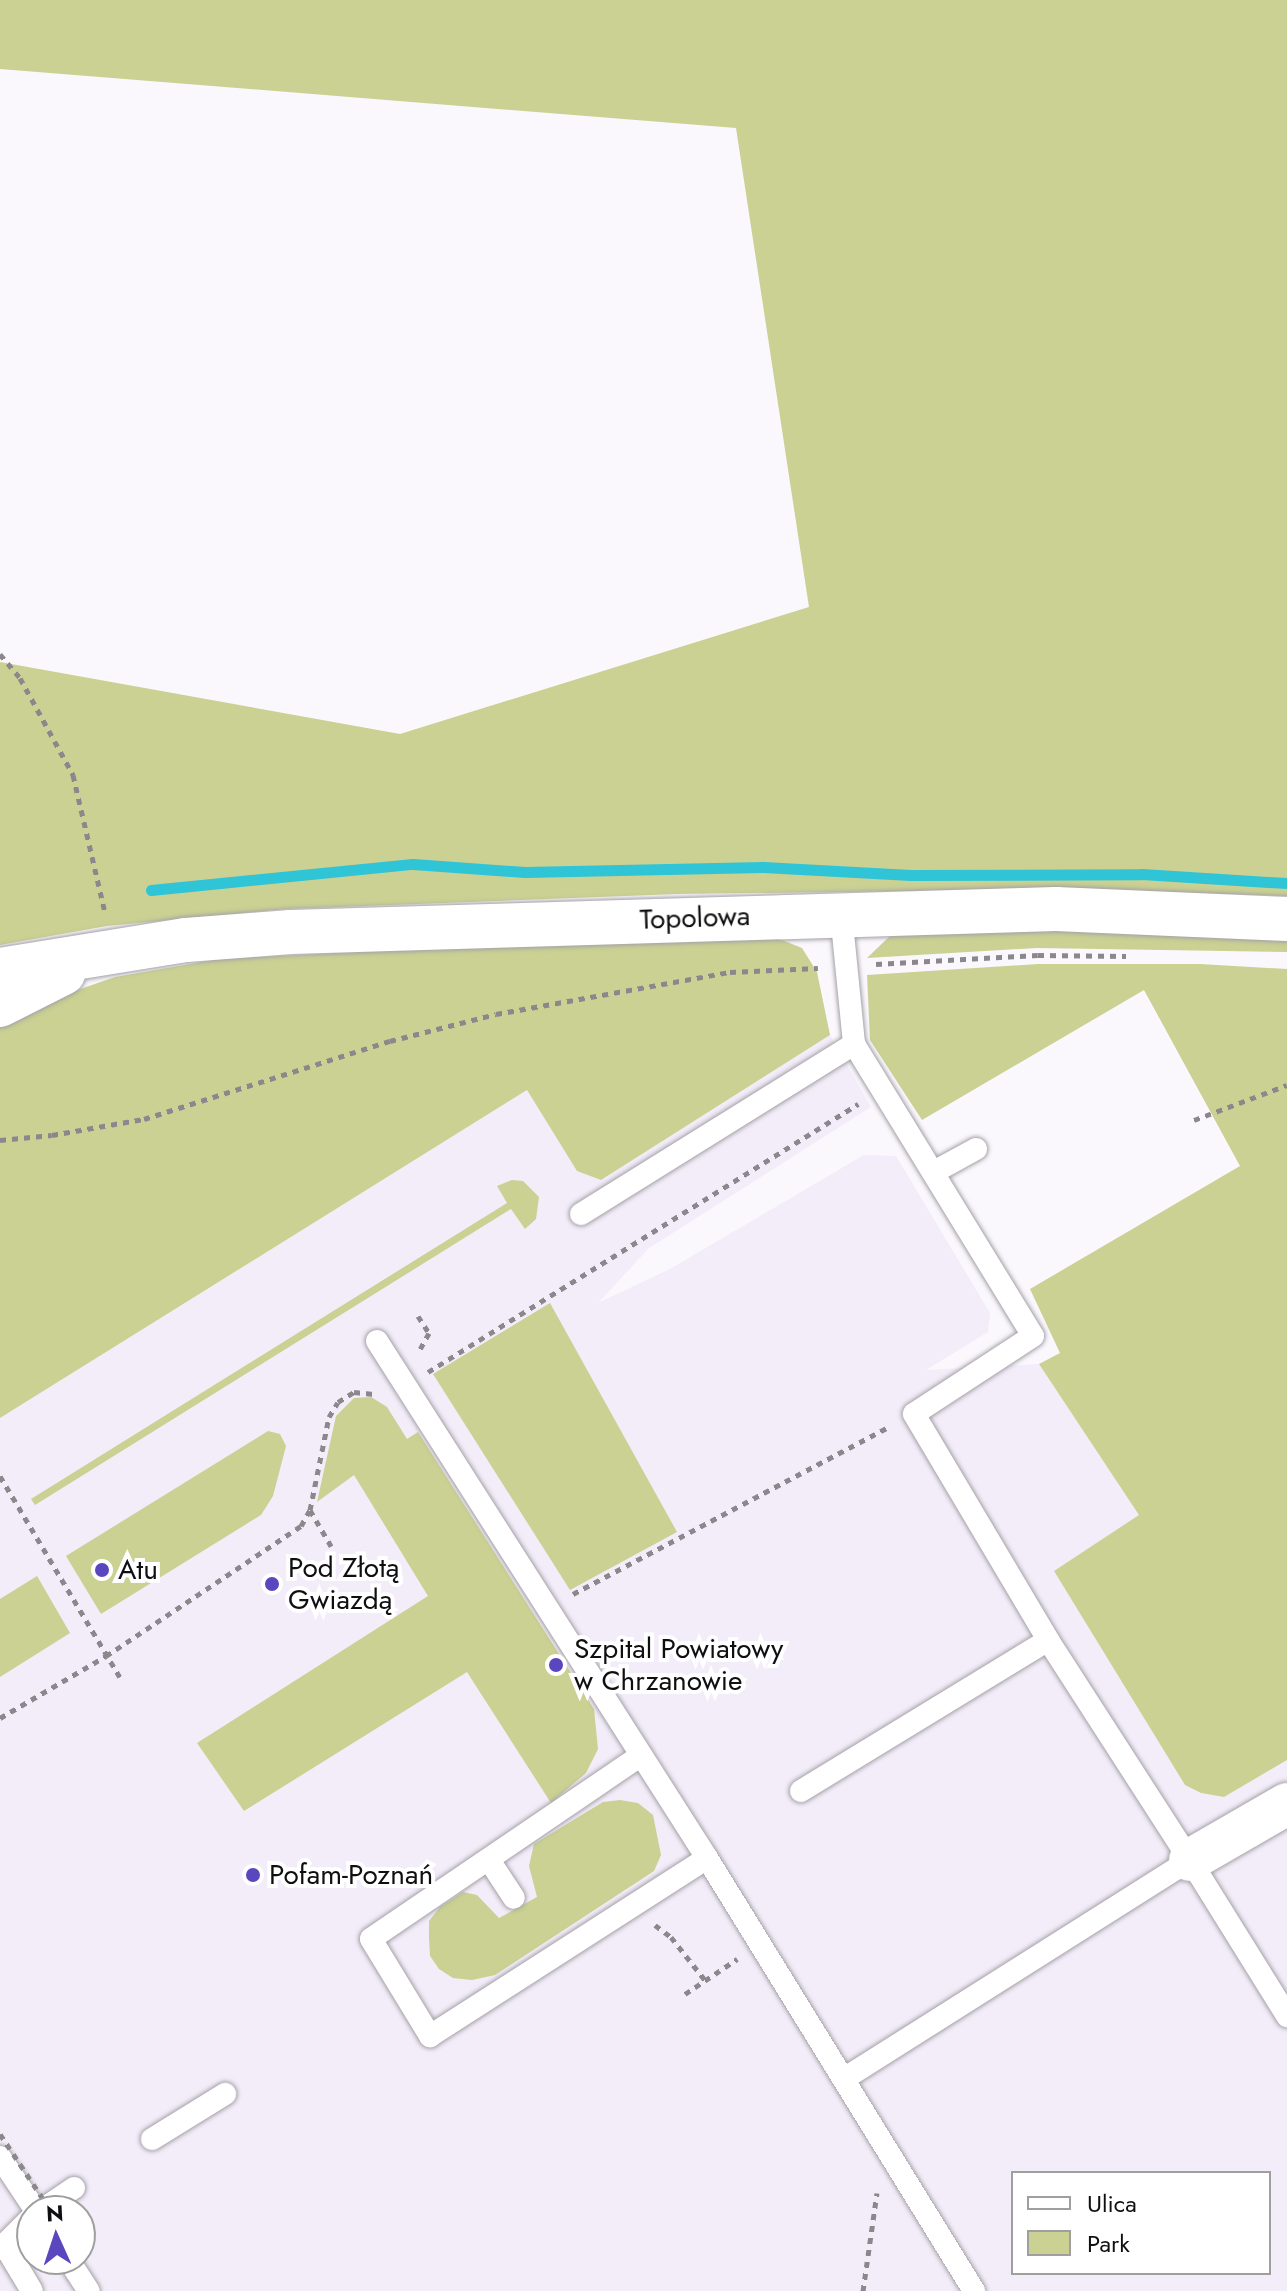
<!DOCTYPE html>
<meta charset="utf-8">
<style>
body{margin:0}
#map{position:relative;width:1287px;height:2291px;overflow:hidden;background:#faf7fd;font-family:Jost,sans-serif}
div>[style]{position:absolute}
[style*='--x']{left:calc(var(--x)*1px);top:calc(var(--y)*1px);width:calc(var(--w)*1px);rotate:calc(var(--a)*1deg)}
.built>*{inset:0;background:#f3ecf9}
.green>*{inset:0;background:#cad192}
.stream>*{height:11px;margin:-5.5px;padding:0 5.5px;transform-origin:5.5px;border-radius:5.5px;background:#30c4d7}
.path>*{height:5px;margin-top:-2.5px;transform-origin:0;background:repeating-linear-gradient(90deg,#8a888c 0 6px,transparent 0 12px)}
.roads{filter:drop-shadow(0 0 2px #a4a1a7) drop-shadow(0 0 2px #a4a1a7)}
.lane>*{height:22px;margin:-11px;padding:0 11px;transform-origin:11px;border-radius:11px;background:#fff}
.street>*{height:42px;margin:-21px;padding:0 21px;transform-origin:21px;border-radius:21px;background:#fff}
.secondary>*{height:44px;margin:-22px;padding:0 22px;transform-origin:22px;border-radius:22px;background:#fff}
.path-bridge>*{height:5px;margin-top:-2.5px;transform-origin:0;background:repeating-linear-gradient(90deg,#8a888c 0 6px,transparent 0 12px)}
.dots>*{width:22px;height:22px;translate:-50% -50%;box-sizing:border-box;border:4px solid #fff;border-radius:50%}
span{translate:-50% -50%;white-space:nowrap;text-align:center;line-height:1.15;-webkit-text-stroke:8px #fff;paint-order:stroke}
.street-label{font-size:28px;color:#0f0e10}
.poi-label{font-size:28px;color:#0f0e10}
.left{translate:0 -50%;text-align:left}
.legend{position:absolute;left:1011px;top:2171px;width:260px;height:104px;box-sizing:border-box;background:#fff;border:2px solid #9f9f9f;margin:0;padding:10px 14px;list-style:none;font-size:24px;color:#0f0e10}
.legend li{display:flex;align-items:center;gap:16px;height:40px}
.legend b{width:40px;border:2px solid #9f9f9f}
.north{position:absolute;left:16px;top:2195px;width:80px;height:80px;box-sizing:border-box;background:#fff;border:2px solid #9f9f9f;border-radius:50%;rotate:357deg;font-size:22px;font-weight:700;line-height:32px;text-align:center;color:#0f0e10}
.north::after{content:'';display:block;margin:auto;width:28px;height:36px;background:#5a46be;clip-path:polygon(50% 0,100% 100%,50% 72%,0 100%)}
</style>
<div id="map">
<div class="built">
<div style="clip-path:polygon(evenodd,830px 1035px,871px 1107px,649px 1248px,598px 1303px,670px 1269px,864px 1155px,896px 1156px,990px 1313px,988px 1332px,926px 1370px,1039px 1364px,1140px 1516px,1054px 1571px,1185px 1785px,1201px 1793px,1224px 1797px,1287px 1760px,1287px 2291px,0 2291px,0 1418px,527px 1090px,577px 1170px,601px 1180px,830px 1035px,1013px 2173px,1269px 2173px,1269px 2273px,1013px 2273px,1013px 2173px,830px 1035px,32px 2211px,80px 2211px,80px 2259px,32px 2259px,32px 2211px)"></div>
</div>
<div class="green">
<div style="clip-path:polygon(0 0,1287px 0,1287px 896px,1060px 889px,677px 894px,285px 909px,107px 926px,0 945px,0 662px,400px 734px,809px 607px,736px 128px,0 69px)"></div>
<div style="clip-path:polygon(1055px 927px,1287px 937px,1287px 952px,1037px 948px,867px 958px,891px 935px)"></div>
<div style="clip-path:polygon(777px 938px,802px 948px,817px 972px,830px 1035px,601px 1180px,577px 1171px,527px 1090px,0 1418px,0 1023px,63px 995px,115px 977px,219px 959px,611px 939px)"></div>
<div style="clip-path:polygon(1038px 964px,1200px 964px,1287px 969px,1287px 1760px,1224px 1797px,1201px 1793px,1185px 1785px,1054px 1571px,1139px 1515px,1039px 1364px,1060px 1353px,1030px 1289px,1240px 1166px,1144px 990px,922px 1120px,870px 1040px,867px 975px)"></div>
<div style="clip-path:polygon(512px 1180px,523px 1181px,539px 1197px,536px 1219px,525px 1229px,511px 1209px,35px 1505px,31px 1499px,507px 1203px,497px 1186px)"></div>
<div style="clip-path:polygon(550px 1303px,677px 1532px,570px 1590px,433px 1374px)"></div>
<div style="clip-path:polygon(371px 1397px,387px 1407px,407px 1439px,418px 1432px,594px 1709px,598px 1749px,586px 1773px,551px 1803px,467px 1672px,244px 1811px,197px 1743px,428px 1596px,354px 1475px,317px 1502px,336px 1416px,354px 1398px)"></div>
<div style="clip-path:polygon(268px 1431px,280px 1434px,286px 1446px,273px 1496px,261px 1515px,101px 1614px,66px 1556px)"></div>
<div style="clip-path:polygon(37px 1576px,70px 1633px,0 1677px,0 1599px)"></div>
<div style="clip-path:polygon(620px 1800px,638px 1803px,653px 1815px,661px 1855px,654px 1871px,495px 1975px,472px 1980px,453px 1978px,439px 1969px,430px 1956px,429px 1937px,429px 1921px,440px 1907px,463px 1892px,477px 1895px,499px 1918px,537px 1897px,529px 1866px,534px 1844px,603px 1802px)"></div>
</div>
<div class="stream">
<div style="--x:151;--y:890;--w:263;--a:-5.7"></div>
<div style="--x:413;--y:864;--w:112;--a:4.1"></div>
<div style="--x:525;--y:872;--w:238;--a:-1.2"></div>
<div style="--x:763;--y:867;--w:148;--a:3.1"></div>
<div style="--x:911;--y:875;--w:231;--a:-0.2"></div>
<div style="--x:1142;--y:874;--w:145;--a:3.6"></div>
</div>
<div class="path">
<div style="--x:0;--y:654;--w:31;--a:50"></div>
<div style="--x:20;--y:678;--w:111;--a:61.3"></div>
<div style="--x:73;--y:775;--w:142;--a:76.9"></div>
<div style="--x:876;--y:964;--w:162;--a:-3.2"></div>
<div style="--x:1038;--y:955;--w:88;--a:0.7"></div>
<div style="--x:1194;--y:1120;--w:99;--a:-20.6"></div>
<div style="--x:0;--y:1140;--w:52;--a:-5.5"></div>
<div style="--x:52;--y:1135;--w:93;--a:-9.9"></div>
<div style="--x:144;--y:1119;--w:258;--a:-17.6"></div>
<div style="--x:390;--y:1041;--w:109;--a:-14.3"></div>
<div style="--x:496;--y:1014;--w:238;--a:-10.2"></div>
<div style="--x:730;--y:972;--w:88;--a:-2.6"></div>
<div style="--x:418;--y:1316;--w:20;--a:57"></div>
<div style="--x:429;--y:1333;--w:23;--a:119"></div>
<div style="--x:428;--y:1372;--w:507;--a:-31.93"></div>
<div style="--x:0;--y:1476;--w:234;--a:59.2"></div>
<div style="--x:310;--y:1510;--w:42;--a:59.7"></div>
<div style="--x:573;--y:1594;--w:357;--a:-27.9"></div>
<div style="--x:0;--y:1718;--w:123;--a:-30.3"></div>
<div style="--x:106;--y:1656;--w:234;--a:-33.7"></div>
<div style="--x:301;--y:1526;--w:18;--a:-61"></div>
<div style="--x:310;--y:1510;--w:95;--a:-78.5"></div>
<div style="--x:329;--y:1417;--w:17;--a:-59"></div>
<div style="--x:338;--y:1402;--w:19;--a:-32"></div>
<div style="--x:354;--y:1392;--w:20;--a:6"></div>
<div style="--x:655;--y:1925;--w:20;--a:37"></div>
<div style="--x:671;--y:1937;--w:55;--a:51.7"></div>
<div style="--x:685;--y:1994;--w:63;--a:-33.9"></div>
<div style="--x:863;--y:2291;--w:99;--a:-81.9"></div>
</div>
<div class="roads">
<div class="lane">
<div style="--x:841;--y:913;--w:132;--a:84.3"></div>
<div style="--x:854;--y:1044;--w:342;--a:58.5"></div>
<div style="--x:1033;--y:1336;--w:142;--a:146.8"></div>
<div style="--x:914;--y:1414;--w:263;--a:59.3"></div>
<div style="--x:1048;--y:1640;--w:262;--a:57.2"></div>
<div style="--x:1190;--y:1860;--w:410;--a:147.7"></div>
<div style="--x:934;--y:1172;--w:48;--a:-28.7"></div>
<div style="--x:581;--y:1214;--w:322;--a:-31.9"></div>
<div style="--x:377;--y:1341;--w:613;--a:57.45"></div>
<div style="--x:707;--y:1858;--w:509;--a:58.34"></div>
<div style="--x:640;--y:1756;--w:325;--a:145.8"></div>
<div style="--x:371;--y:1939;--w:114;--a:58.7"></div>
<div style="--x:430;--y:2036;--w:329;--a:-32.7"></div>
<div style="--x:801;--y:1791;--w:289;--a:-31.4"></div>
<div style="--x:489;--y:1860;--w:45;--a:56.7"></div>
<div style="--x:1190;--y:1860;--w:184;--a:58.1"></div>
<div style="--x:152;--y:2139;--w:86;--a:-31.7"></div>
<div style="--x:0;--y:2157;--w:65;--a:56.3"></div>
<div style="--x:40;--y:2211;--w:41;--a:-34.1"></div>
<div style="--x:5;--y:2246;--w:52;--a:59"></div>
<div style="--x:0;--y:2249;--w:45;--a:-45"></div>
<div style="--x:68;--y:2259;--w:38;--a:57"></div>
</div>
<div class="street">
<div style="--x:1190;--y:1860;--w:112;--a:-30"></div>
</div>
<div class="secondary">
<div style="--x:0;--y:970;--w:188;--a:-9.2"></div>
<div style="--x:186;--y:940;--w:105;--a:-4.4"></div>
<div style="--x:291;--y:932;--w:765;--a:-1.72"></div>
<div style="--x:1056;--y:909;--w:231;--a:2.5"></div>
<div style="--x:0;--y:1005;--w:71;--a:-26.9"></div>
</div>
</div>
<div class="path-bridge">
<div style="--x:0;--y:2134;--w:92;--a:56.5"></div>
</div>
<div class="dots">
<div style="left:102px;top:1570px;background:#5a46be"></div>
<div style="left:272px;top:1584px;background:#5a46be"></div>
<div style="left:556px;top:1665px;background:#5a46be"></div>
<div style="left:253px;top:1875px;background:#5a46be"></div>
</div>
<div class="street-label">
<span style="left:695px;top:918px;rotate:-2deg">Topolowa</span>
</div>
<div class="poi-label">
<span class="left" style="left:288px;top:1584px">Pod Złotą<br>Gwiazdą</span>
<span class="left" style="left:118px;top:1570px">Atu</span>
<span class="left" style="left:574px;top:1665px">Szpital Powiatowy<br>w Chrzanowie</span>
<span class="left" style="left:269px;top:1875px">Pofam-Poznań</span>
</div>
<ul class="legend">
<li><b style="height:10px;background:#fff"></b>Ulica</li>
<li><b style="height:22px;background:#cad192"></b>Park</li>
</ul>
<div class="north">N</div>
</div>
